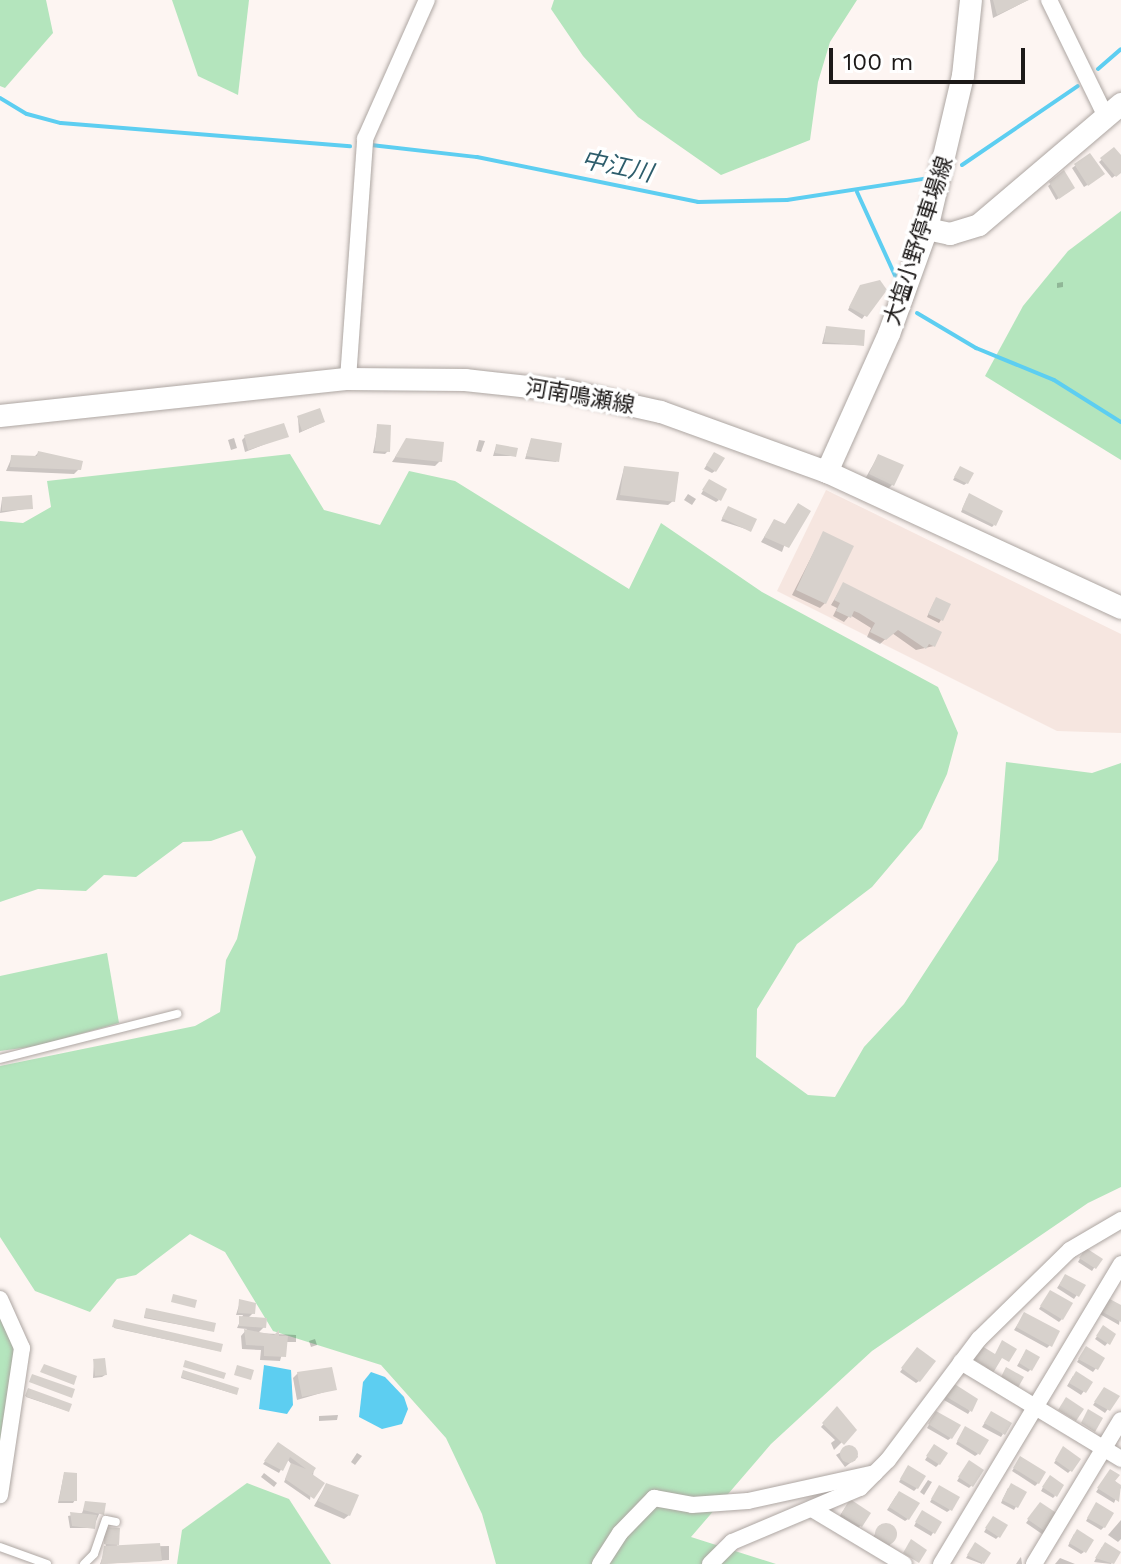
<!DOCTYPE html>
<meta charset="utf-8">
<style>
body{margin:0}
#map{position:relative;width:1121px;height:1564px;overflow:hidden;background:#fdf5f2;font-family:"Work Sans","Noto Sans JP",sans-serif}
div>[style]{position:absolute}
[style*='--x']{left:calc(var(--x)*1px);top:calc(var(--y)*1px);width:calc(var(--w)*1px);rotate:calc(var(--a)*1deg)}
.built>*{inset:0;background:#f6e6e0}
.green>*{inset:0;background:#b4e5bd}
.water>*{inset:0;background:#5dcef1}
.shadow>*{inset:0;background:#0003}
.stream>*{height:4px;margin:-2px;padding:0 2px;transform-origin:2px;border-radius:2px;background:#5dcef1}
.building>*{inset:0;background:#d7d1cc}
.round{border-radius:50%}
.roads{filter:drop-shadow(0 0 2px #ada6a2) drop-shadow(0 0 2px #ada6a2)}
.lane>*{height:8px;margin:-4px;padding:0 4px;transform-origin:4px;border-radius:4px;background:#fff}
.street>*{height:16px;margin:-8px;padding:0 8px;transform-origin:8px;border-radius:8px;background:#fff}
.secondary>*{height:22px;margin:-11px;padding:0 11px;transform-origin:11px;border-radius:11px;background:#fff}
span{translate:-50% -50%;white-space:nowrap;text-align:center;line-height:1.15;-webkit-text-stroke:7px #fff;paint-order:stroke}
.street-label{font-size:22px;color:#1c1918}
.water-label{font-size:24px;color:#2d5d6c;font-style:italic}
.scale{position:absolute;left:829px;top:48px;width:196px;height:36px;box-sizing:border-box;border:4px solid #1c1918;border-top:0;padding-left:10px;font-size:24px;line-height:28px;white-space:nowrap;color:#1c1918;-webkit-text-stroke:6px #fff;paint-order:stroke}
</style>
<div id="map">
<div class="built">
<div style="clip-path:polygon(826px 490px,1121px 634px,1121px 733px,1057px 731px,777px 591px)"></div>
</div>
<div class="green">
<div style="clip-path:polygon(0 0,46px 0,53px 33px,5px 88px,0 86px)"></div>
<div style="clip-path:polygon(172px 0,249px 0,238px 95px,198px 76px)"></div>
<div style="clip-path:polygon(554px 0,857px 0,830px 42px,818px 82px,810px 140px,721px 175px,638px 117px,583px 56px,551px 9px)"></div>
<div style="clip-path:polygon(1121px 211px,1121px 460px,985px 376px,1023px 306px,1068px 251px)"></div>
<div style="clip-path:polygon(290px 454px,324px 510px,380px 525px,409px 471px,455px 481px,629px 589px,661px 523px,762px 592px,938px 687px,958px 733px,947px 774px,922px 828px,872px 887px,797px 944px,757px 1009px,756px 1057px,808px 1095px,835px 1097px,864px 1047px,904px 1004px,998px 860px,1006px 762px,1092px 773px,1121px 763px,1121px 1187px,1088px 1203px,872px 1351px,771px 1444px,691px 1537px,776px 1564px,496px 1564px,482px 1514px,446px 1438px,381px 1365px,273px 1331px,225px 1252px,190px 1234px,136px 1275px,117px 1279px,90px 1312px,35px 1291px,0 1237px,0 1066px,195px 1026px,220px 1012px,226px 960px,237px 939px,256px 857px,242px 830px,211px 841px,183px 842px,136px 877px,104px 875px,86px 891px,38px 889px,0 902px,0 521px,23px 523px,51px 507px,47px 481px)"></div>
<div style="clip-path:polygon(107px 953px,119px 1023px,37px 1046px,0 1051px,0 976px)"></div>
<div style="clip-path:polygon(0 1317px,15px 1348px,0 1460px)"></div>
<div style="clip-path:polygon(247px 1483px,289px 1499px,331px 1564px,177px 1564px,182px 1530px)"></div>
</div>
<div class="water">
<div style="clip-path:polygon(264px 1365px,291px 1370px,293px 1405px,287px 1414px,259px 1409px)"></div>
<div style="clip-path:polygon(371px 1372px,385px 1377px,404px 1397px,408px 1409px,402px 1424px,382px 1429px,359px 1417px,363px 1382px)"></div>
</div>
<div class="shadow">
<div style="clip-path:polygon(990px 0,1028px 0,993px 18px)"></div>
<div style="clip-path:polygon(1113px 150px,1121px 158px,1121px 171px,1112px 178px,1099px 162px)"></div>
<div style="clip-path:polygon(1089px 156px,1100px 177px,1084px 187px,1072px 168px)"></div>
<div style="clip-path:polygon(1064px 173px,1070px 191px,1056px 200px,1048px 186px)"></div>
<div style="clip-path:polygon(1063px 282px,1063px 287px,1057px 288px,1057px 283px)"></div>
<div style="clip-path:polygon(858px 290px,884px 290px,862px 319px,848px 310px)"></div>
<div style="clip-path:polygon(826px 328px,862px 345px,822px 344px)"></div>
<div style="clip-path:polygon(298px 418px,323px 422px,299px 433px)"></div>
<div style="clip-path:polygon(378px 426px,388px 451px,385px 454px,373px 453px)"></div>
<div style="clip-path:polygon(286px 436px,245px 452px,242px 440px,245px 437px)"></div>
<div style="clip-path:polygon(234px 438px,237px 448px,231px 450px,228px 440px)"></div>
<div style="clip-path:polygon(406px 440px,440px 461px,435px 466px,392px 462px)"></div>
<div style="clip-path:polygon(479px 440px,485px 441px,481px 452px,476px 451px)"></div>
<div style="clip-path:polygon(531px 440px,557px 462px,525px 459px)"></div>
<div style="clip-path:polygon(496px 446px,514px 456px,493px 456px)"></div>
<div style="clip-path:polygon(38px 453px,79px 469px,74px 474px,6px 471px,12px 457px,33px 458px)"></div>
<div style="clip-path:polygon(878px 456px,893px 484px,888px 489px,865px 479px)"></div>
<div style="clip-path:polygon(712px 457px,715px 471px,712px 473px,704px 469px)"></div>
<div style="clip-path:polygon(624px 468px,673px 501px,668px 505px,616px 500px)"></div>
<div style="clip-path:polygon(958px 471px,967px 483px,964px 485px,953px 480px)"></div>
<div style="clip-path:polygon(707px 484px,719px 500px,716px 502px,701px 494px)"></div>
<div style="clip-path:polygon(688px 494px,696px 499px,692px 505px,684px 500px)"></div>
<div style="clip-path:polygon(967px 498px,994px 525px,992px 527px,961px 512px)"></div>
<div style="clip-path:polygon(2px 499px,31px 508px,0 513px)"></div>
<div style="clip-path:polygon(798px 506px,782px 552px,761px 542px,774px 521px,784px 526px)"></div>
<div style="clip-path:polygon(726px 511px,749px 530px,721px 521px)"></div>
<div style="clip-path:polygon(823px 534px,825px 603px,820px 608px,792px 595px)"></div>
<div style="clip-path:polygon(843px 585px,934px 646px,916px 650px,892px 633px,880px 644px,867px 637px,871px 628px,850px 615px,844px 622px,833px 616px,837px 608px,831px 605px)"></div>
<div style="clip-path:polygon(934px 602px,941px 620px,939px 623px,927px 617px)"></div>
<div style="clip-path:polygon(1083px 1253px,1100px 1259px,1092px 1271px,1078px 1262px)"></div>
<div style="clip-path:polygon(1063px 1279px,1083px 1286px,1074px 1299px,1057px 1288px)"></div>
<div style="clip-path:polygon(1048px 1295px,1062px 1319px,1059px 1322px,1039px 1309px)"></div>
<div style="clip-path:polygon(240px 1302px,253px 1313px,247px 1319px,264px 1327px,258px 1333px,296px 1335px,296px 1342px,285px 1342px,280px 1361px,260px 1360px,261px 1350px,242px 1349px,241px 1336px,247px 1329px,237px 1328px,243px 1315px,236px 1315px)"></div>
<div style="clip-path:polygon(1104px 1302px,1121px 1307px,1119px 1325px,1098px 1313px)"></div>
<div style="clip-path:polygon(146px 1311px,212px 1331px,144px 1318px)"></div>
<div style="clip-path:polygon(1024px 1315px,1050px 1345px,1047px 1348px,1014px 1330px)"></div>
<div style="clip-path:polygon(115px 1322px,219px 1351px,114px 1328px)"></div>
<div style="clip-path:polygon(1101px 1331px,1114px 1335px,1105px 1346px,1095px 1339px)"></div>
<div style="clip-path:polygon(315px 1339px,317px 1345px,311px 1347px,309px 1341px)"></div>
<div style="clip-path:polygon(1084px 1351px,1103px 1359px,1093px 1372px,1077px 1362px)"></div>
<div style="clip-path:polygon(915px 1352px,919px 1381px,916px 1383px,900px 1372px)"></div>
<div style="clip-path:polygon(1024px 1354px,1031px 1369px,1028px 1372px,1017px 1366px)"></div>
<div style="clip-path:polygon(94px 1361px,105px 1375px,102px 1377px,93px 1378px)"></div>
<div style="clip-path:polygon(183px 1373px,235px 1394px,181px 1378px)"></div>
<div style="clip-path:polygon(298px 1373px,335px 1389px,297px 1400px,293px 1378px)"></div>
<div style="clip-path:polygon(1073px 1376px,1090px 1383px,1081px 1395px,1067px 1386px)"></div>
<div style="clip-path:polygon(950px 1388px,970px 1411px,968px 1414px,944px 1400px)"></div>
<div style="clip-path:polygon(28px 1391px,68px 1411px,26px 1397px)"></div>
<div style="clip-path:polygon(1102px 1392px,1117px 1396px,1105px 1413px,1093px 1405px)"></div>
<div style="clip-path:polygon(837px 1409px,854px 1430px,834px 1450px,831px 1443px,835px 1440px,821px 1427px)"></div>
<div style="clip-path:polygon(338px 1415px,337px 1420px,319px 1421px,319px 1416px)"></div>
<div style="clip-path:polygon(934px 1416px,951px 1438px,948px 1440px,927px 1428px)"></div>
<div style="clip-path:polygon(989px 1416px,1003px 1434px,1001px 1437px,982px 1427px)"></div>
<div style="clip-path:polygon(963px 1431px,978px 1454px,975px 1456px,956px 1444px)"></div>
<div style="clip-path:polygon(851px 1446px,858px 1457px,845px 1467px,836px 1455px)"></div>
<div style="clip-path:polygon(276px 1447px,314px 1468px,310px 1500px,284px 1482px,292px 1465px,287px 1459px,279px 1473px,263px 1464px)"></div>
<div style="clip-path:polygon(932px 1449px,939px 1464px,936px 1467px,925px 1460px)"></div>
<div style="clip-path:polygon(1061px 1452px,1071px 1470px,1068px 1473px,1054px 1463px)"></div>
<div style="clip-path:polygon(357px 1453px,362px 1456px,355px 1465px,351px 1462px)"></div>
<div style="clip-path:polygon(1018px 1462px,1038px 1483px,1035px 1486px,1012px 1471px)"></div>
<div style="clip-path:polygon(967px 1465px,972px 1485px,969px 1488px,957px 1481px)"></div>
<div style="clip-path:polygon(906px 1470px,917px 1488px,914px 1491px,899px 1482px)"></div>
<div style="clip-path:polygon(264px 1473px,277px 1483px,274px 1487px,261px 1477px)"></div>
<div style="clip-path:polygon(64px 1474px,75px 1500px,73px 1503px,58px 1503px)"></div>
<div style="clip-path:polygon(1108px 1474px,1121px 1487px,1114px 1503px,1096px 1492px)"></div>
<div style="clip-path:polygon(928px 1480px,932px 1482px,924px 1495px,920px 1492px)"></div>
<div style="clip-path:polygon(1047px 1480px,1055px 1496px,1053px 1498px,1041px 1491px)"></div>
<div style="clip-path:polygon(326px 1485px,349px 1515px,344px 1519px,314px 1506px)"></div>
<div style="clip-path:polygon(1008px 1488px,1024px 1493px,1014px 1510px,1001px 1503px)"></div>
<div style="clip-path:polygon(937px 1490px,950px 1510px,947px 1512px,930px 1502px)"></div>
<div style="clip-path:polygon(896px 1496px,908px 1519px,905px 1521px,887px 1510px)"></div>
<div style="clip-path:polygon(86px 1503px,103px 1505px,93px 1528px,70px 1528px,68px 1516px,82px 1513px)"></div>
<div style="clip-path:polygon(847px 1505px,868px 1513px,858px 1529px,839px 1517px)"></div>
<div style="clip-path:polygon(1094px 1507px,1104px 1527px,1101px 1530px,1086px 1521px)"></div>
<div style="clip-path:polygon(1037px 1508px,1045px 1531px,1042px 1534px,1026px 1523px)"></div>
<div style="clip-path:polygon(920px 1515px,940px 1522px,931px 1536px,914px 1526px)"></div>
<div style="clip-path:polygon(1121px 1520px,1121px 1539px,1118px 1542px,1108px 1535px)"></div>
<div style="clip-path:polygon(990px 1522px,999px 1536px,996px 1539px,984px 1532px)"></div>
<div style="clip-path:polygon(882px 1524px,897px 1533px,889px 1546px,871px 1540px)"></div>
<div style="clip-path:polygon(118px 1530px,117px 1547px,169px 1546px,169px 1560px,100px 1564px,106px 1547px,103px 1532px)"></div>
<div style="clip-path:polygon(1074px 1534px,1084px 1552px,1081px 1554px,1068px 1546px)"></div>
<div style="clip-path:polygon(973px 1547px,988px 1553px,982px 1564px,966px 1558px)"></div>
<div style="clip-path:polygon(1102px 1547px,1119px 1553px,1111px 1564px,1094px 1562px)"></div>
<div style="clip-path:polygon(1021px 1557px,1022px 1564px,1016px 1564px,1020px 1558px)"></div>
<div style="clip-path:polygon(1060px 1558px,1075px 1564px,1055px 1564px)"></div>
</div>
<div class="stream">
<div style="--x:1098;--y:69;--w:30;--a:-41"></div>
<div style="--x:0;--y:98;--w:31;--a:31"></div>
<div style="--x:27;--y:114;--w:35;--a:15"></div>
<div style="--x:61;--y:123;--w:290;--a:4.6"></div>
<div style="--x:371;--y:145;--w:107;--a:6.5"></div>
<div style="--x:477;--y:157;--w:226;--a:11.5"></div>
<div style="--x:698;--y:202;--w:89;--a:-1.3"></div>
<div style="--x:787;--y:200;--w:138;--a:-8.8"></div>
<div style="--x:962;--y:165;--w:140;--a:-34.3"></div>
<div style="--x:857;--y:192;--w:99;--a:65.5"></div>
<div style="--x:917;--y:313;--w:69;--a:30.7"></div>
<div style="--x:976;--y:348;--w:84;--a:22.3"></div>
<div style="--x:1054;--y:380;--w:79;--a:32.1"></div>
</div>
<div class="building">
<div style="clip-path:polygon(993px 0,1029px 0,997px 15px)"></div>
<div style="clip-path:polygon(1114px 147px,1121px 155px,1121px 173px,1116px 177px,1100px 158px)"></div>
<div style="clip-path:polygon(1090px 153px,1105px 174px,1088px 186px,1074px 164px)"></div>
<div style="clip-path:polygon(1064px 170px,1075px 188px,1059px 199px,1049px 182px)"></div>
<div style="clip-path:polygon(880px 280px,887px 290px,867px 317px,849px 307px,860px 285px)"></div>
<div style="clip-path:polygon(826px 326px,865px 330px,864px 346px,824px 342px)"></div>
<div style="clip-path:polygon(320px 408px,325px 422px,302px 431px,297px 416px)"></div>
<div style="clip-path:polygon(284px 423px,289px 437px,248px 450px,244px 435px)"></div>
<div style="clip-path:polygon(377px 424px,391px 425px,390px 452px,375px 451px)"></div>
<div style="clip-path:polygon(406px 438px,444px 442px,442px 462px,395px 457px)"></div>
<div style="clip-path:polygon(531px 438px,562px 443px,559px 462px,526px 456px)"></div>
<div style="clip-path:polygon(496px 444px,518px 448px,516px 457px,495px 453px)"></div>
<div style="clip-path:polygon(38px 451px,83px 461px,81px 470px,10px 467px,11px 455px,37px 456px)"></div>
<div style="clip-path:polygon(714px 452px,725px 458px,716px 472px,706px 465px)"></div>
<div style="clip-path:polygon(878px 454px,904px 465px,894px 486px,869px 474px)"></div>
<div style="clip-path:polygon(624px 466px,679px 472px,675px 502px,620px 495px)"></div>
<div style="clip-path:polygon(960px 466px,974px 473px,968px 484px,954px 477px)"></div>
<div style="clip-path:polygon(709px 479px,727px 489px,721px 501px,702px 490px)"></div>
<div style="clip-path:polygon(969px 493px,1003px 511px,996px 526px,962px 509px)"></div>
<div style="clip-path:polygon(32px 495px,33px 509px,2px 511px,2px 497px)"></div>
<div style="clip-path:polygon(798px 503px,811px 511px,789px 548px,764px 537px,774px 519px,785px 524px)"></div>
<div style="clip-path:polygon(728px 506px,757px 519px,751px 532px,722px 518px)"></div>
<div style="clip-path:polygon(823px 531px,854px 546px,826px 604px,796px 590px)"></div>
<div style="clip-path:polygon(843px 582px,942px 632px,935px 647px,929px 644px,926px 649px,898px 630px,886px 640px,870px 632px,875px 623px,859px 613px,854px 611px,851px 618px,836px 611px,840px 603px,834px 600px)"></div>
<div style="clip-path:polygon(936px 597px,951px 604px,943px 621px,928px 614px)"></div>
<div style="clip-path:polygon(1086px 1248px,1103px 1259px,1096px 1269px,1079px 1258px)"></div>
<div style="clip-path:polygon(1065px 1274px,1086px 1285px,1079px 1297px,1059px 1285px)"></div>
<div style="clip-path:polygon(1050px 1290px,1073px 1303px,1063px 1320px,1040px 1306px)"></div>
<div style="clip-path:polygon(173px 1294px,197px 1300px,195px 1308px,171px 1302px)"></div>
<div style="clip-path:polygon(1106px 1297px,1121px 1305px,1121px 1322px,1099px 1310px)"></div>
<div style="clip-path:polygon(239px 1299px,256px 1303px,255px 1314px,238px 1313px)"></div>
<div style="clip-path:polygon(146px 1308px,216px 1323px,214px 1332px,144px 1317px)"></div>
<div style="clip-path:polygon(1024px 1312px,1060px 1331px,1052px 1347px,1016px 1327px)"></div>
<div style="clip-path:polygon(239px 1316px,267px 1318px,266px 1328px,239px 1326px)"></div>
<div style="clip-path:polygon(114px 1319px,223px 1344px,221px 1352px,112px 1327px)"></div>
<div style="clip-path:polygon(1103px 1325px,1116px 1334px,1110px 1345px,1096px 1336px)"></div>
<div style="clip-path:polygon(244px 1329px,274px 1335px,279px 1330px,279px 1336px,288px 1336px,286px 1357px,264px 1356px,264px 1346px,246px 1345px)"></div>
<div style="clip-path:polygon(1002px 1340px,1017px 1349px,1009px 1362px,1002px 1358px,990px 1378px,982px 1373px,986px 1367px,970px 1357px,977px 1343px,995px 1354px)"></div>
<div style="clip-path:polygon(1086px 1346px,1105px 1358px,1098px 1370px,1078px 1359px)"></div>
<div style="clip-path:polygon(917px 1347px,936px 1361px,920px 1382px,901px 1368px)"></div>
<div style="clip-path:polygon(1026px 1349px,1040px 1357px,1032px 1371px,1019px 1363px)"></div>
<div style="clip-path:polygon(105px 1358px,107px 1375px,95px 1376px,93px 1359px)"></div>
<div style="clip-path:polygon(185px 1360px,226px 1373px,224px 1379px,183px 1367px)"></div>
<div style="clip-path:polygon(44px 1364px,77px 1376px,74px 1385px,40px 1372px)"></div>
<div style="clip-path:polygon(237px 1365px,254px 1370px,251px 1380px,234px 1375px)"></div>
<div style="clip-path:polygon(332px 1367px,337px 1390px,302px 1397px,297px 1372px)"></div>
<div style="clip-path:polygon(1006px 1367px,1024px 1377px,1015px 1393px,998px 1383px)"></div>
<div style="clip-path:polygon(183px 1370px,239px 1388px,237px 1395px,181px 1377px)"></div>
<div style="clip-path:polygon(1076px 1371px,1093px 1382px,1086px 1393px,1069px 1383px)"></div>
<div style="clip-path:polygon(32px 1374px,75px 1389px,72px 1398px,29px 1382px)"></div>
<div style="clip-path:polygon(953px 1383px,978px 1399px,972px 1412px,945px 1396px)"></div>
<div style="clip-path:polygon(1104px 1387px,1120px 1396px,1110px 1411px,1094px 1402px)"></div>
<div style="clip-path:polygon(28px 1388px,72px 1404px,69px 1412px,25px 1396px)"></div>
<div style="clip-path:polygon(1066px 1397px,1084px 1409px,1076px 1421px,1058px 1410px)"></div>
<div style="clip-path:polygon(837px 1406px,857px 1430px,844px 1445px,822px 1423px)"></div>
<div style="clip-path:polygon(1088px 1409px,1103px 1418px,1095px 1432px,1081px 1423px)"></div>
<div style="clip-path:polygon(936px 1411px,961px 1425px,952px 1439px,928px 1424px)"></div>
<div style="clip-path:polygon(991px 1411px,1012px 1423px,1005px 1435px,984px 1423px)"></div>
<div style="clip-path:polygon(965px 1426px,989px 1440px,980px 1455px,957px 1441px)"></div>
<div style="clip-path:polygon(278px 1442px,316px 1468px,312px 1474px,325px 1483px,314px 1499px,285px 1479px,291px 1463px,306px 1469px,290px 1457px,283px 1471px,264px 1461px)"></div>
<div style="clip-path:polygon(934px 1444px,948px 1453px,940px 1465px,926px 1456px)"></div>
<div class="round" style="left:840px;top:1445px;width:18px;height:18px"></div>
<div style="clip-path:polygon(1063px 1446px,1081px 1459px,1072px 1472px,1055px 1460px)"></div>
<div style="clip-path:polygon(1020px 1456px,1046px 1472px,1039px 1484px,1013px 1468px)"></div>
<div style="clip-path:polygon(969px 1460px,984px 1470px,973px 1487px,958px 1477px)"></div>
<div style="clip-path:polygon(908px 1465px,926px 1476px,918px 1489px,900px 1479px)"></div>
<div style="clip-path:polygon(1110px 1469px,1120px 1475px,1115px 1481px,1121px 1485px,1119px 1502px,1097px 1488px)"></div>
<div style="clip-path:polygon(64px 1472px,77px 1473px,77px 1501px,59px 1501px)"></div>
<div style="clip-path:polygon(1050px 1475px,1064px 1485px,1057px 1497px,1042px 1487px)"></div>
<div style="clip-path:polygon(326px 1483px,359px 1495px,350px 1516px,318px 1501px)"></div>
<div style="clip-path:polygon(1011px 1483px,1027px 1492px,1018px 1508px,1002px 1500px)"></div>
<div style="clip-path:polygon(939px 1485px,960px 1497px,952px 1511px,931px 1499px)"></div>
<div style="clip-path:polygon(899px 1491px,920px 1503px,909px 1520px,889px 1507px)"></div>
<div style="clip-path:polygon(850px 1499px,871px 1513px,862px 1527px,841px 1514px)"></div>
<div style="clip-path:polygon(85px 1501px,106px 1503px,104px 1515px,83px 1510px)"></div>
<div style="clip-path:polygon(1040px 1502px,1058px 1514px,1046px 1532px,1027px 1519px)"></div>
<div style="clip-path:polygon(1096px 1502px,1114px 1513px,1105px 1528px,1087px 1518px)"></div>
<div style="clip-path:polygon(922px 1510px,942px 1522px,935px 1534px,915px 1522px)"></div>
<div style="clip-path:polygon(70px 1512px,97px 1515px,95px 1529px,72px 1526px)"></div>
<div style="clip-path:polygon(993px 1516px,1008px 1525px,1000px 1538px,985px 1528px)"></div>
<div class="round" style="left:875px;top:1523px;width:22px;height:22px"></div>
<div style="clip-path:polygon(105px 1527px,120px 1528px,119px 1545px,104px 1544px)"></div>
<div style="clip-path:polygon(1077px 1529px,1094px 1540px,1086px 1553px,1069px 1543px)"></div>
<div style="clip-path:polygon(911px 1539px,927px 1550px,919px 1563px,903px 1553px)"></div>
<div style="clip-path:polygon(975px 1542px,991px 1553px,984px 1564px,967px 1555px)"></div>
<div style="clip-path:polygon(1105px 1542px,1121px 1552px,1114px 1564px,1095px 1558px)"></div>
<div style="clip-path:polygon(160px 1543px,162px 1561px,101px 1564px,104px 1546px)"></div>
</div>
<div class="roads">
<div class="lane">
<div style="--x:0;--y:1059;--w:183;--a:-14.3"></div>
<div style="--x:0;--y:1547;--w:50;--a:19.9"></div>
<div style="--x:84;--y:1564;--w:14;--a:-45"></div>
<div style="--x:94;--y:1554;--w:36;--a:-71"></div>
<div style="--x:106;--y:1520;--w:10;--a:11"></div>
</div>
<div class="street">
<div style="--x:1049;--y:0;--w:130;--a:64"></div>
<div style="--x:348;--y:379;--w:241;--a:-85.9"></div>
<div style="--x:365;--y:139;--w:152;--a:-66"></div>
<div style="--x:0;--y:1299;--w:54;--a:65.8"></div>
<div style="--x:22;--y:1348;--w:149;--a:98.5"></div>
<div style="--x:961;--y:1362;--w:187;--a:31.2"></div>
<div style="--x:812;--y:1509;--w:107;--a:30.9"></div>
<div style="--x:600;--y:1564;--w:37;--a:-57"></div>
<div style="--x:620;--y:1533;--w:49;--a:-45.8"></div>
<div style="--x:654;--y:1498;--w:39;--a:10"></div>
<div style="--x:692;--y:1505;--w:56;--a:-4.1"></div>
<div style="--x:748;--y:1501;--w:130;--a:-12.4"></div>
<div style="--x:710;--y:1564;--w:31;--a:-45"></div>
<div style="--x:732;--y:1542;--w:139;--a:-22.9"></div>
<div style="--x:860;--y:1488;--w:40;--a:-45"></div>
<div style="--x:888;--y:1460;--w:151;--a:-53.1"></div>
<div style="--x:979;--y:1339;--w:127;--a:-44.4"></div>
<div style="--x:1070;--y:1250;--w:59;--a:-30.5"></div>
<div style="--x:941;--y:1564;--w:350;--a:-59"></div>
<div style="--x:1034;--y:1564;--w:168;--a:-58.9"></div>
</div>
<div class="secondary">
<div style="--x:927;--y:229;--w:24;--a:12"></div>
<div style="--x:950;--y:234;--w:30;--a:-17"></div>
<div style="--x:979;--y:225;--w:187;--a:-40.4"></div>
<div style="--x:0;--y:416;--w:350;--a:-6.1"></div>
<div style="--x:348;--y:379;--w:117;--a:0.5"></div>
<div style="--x:465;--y:380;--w:103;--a:6.2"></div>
<div style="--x:567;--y:391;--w:96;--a:12.6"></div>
<div style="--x:661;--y:412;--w:177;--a:19.9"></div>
<div style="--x:827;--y:472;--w:324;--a:24.8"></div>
<div style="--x:827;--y:472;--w:151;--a:-65.8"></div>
<div style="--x:889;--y:334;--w:112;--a:-70.1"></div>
<div style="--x:927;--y:229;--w:157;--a:-76.8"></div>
<div style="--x:963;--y:76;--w:76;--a:-84"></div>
</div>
</div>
<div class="street-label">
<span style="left:918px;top:241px;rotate:-72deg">大塩小野停車場線</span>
<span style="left:580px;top:396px;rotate:10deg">河南鳴瀬線</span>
</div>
<div class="water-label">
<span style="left:617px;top:167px;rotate:12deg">中江川</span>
</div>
<div class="scale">100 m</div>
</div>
